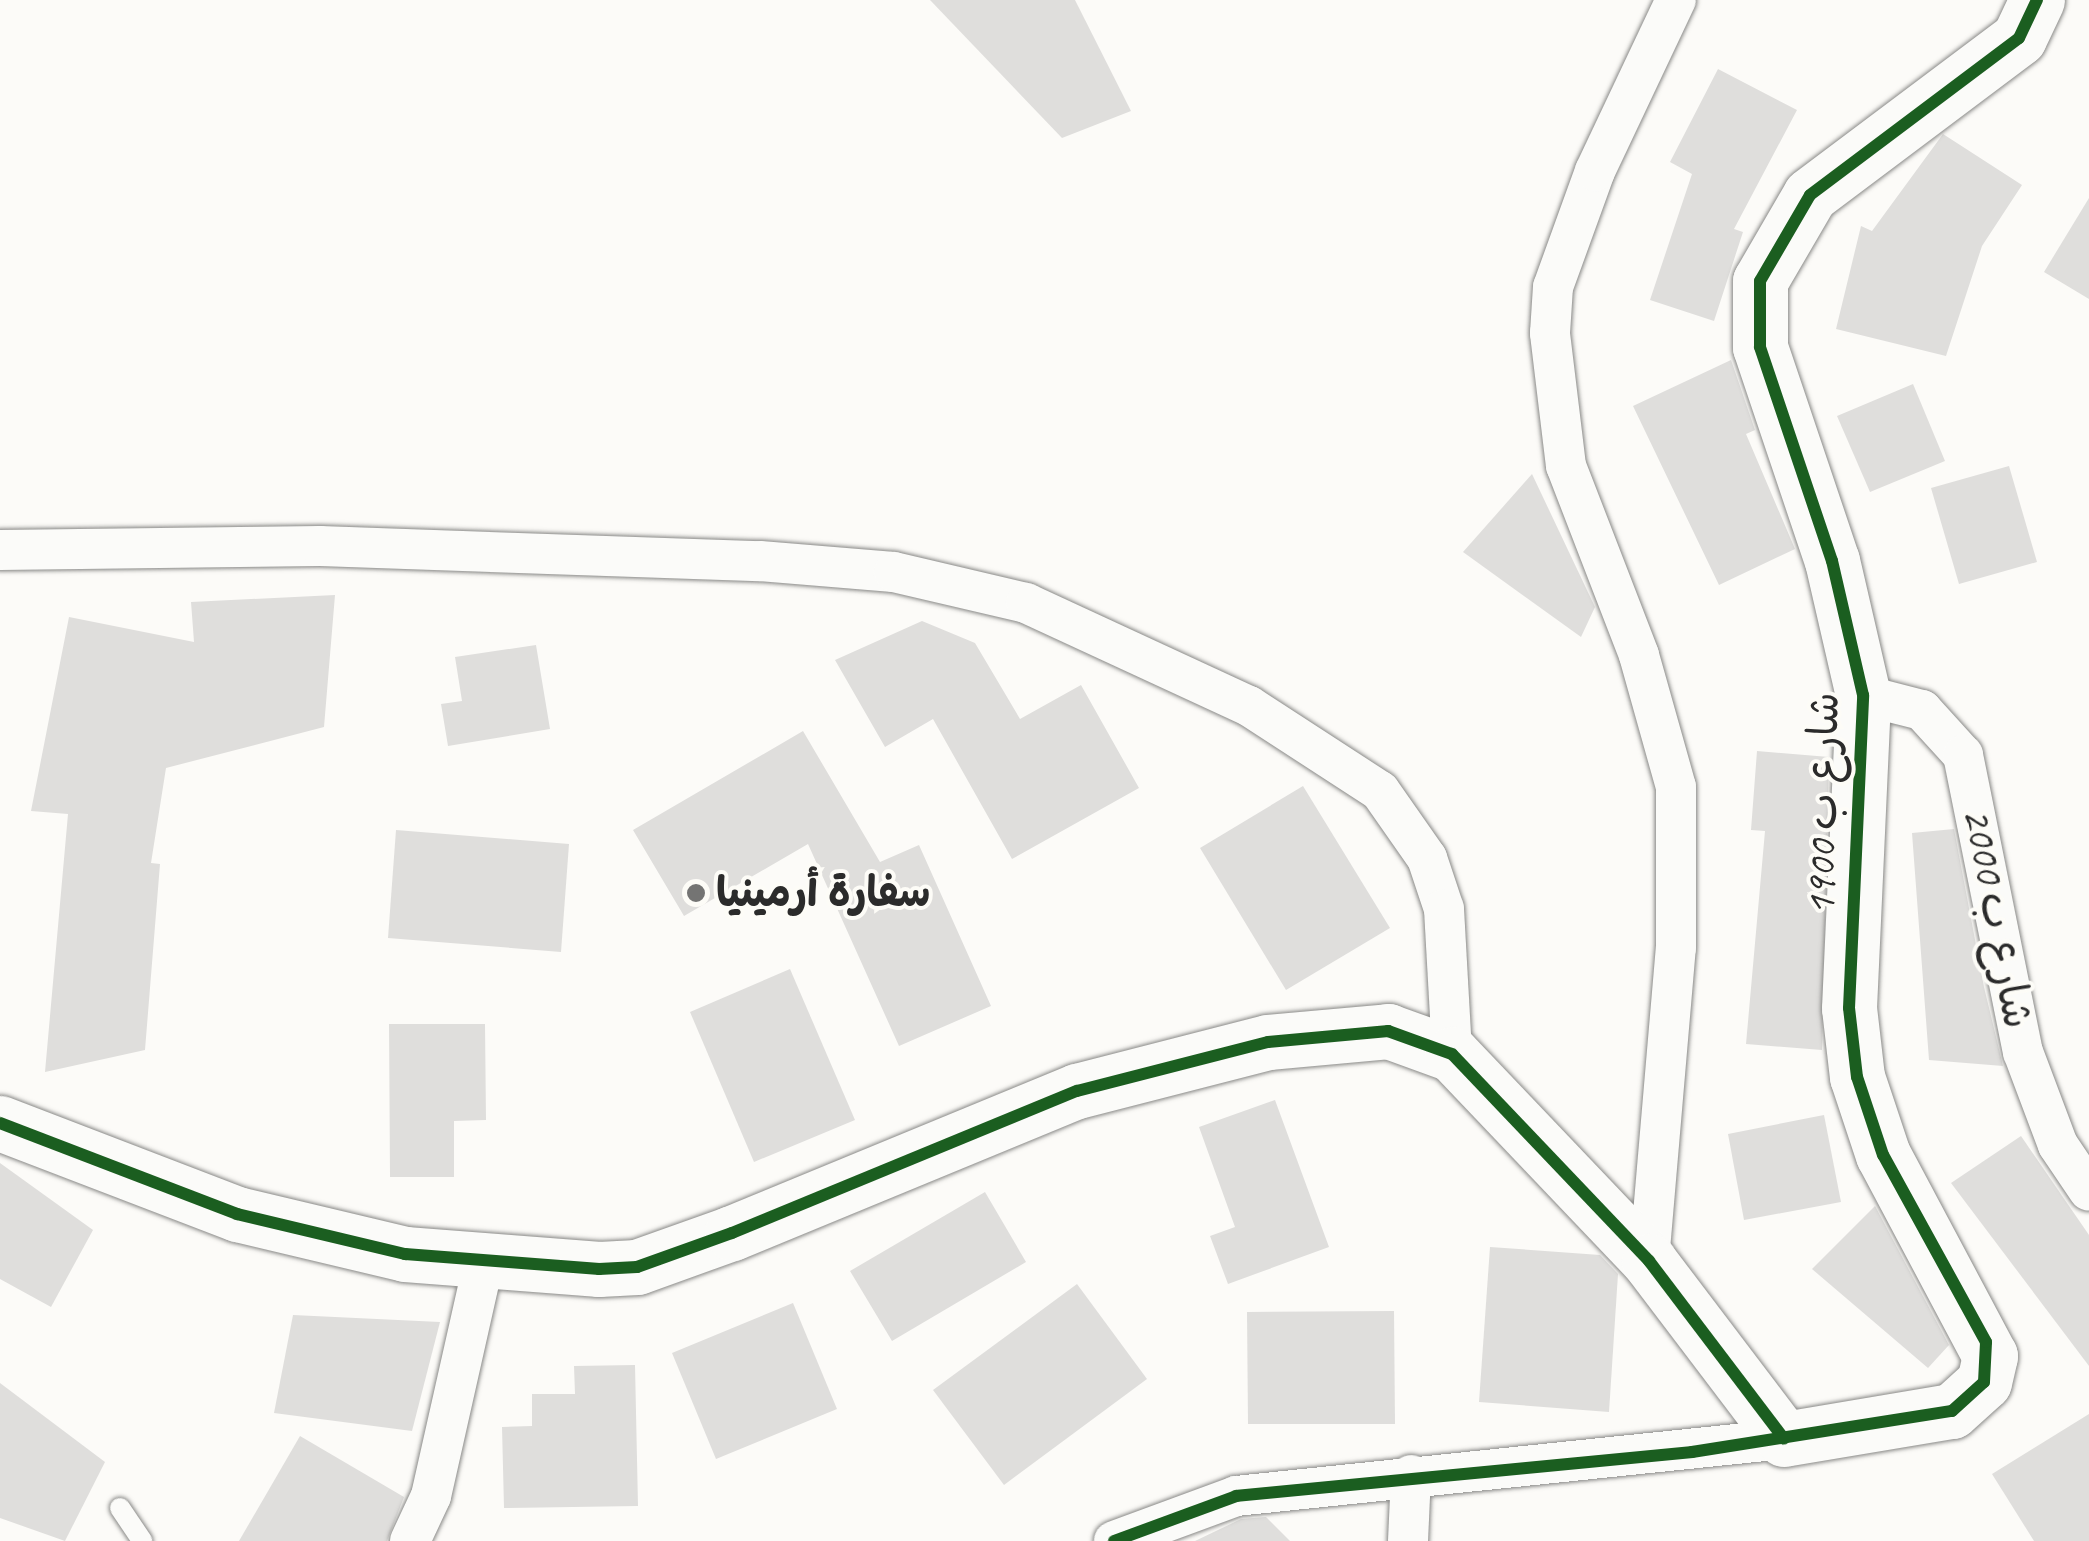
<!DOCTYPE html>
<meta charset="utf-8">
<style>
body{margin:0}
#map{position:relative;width:2089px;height:1541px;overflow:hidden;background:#fcfbf8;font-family:Caveat,"Playpen Sans Arabic",sans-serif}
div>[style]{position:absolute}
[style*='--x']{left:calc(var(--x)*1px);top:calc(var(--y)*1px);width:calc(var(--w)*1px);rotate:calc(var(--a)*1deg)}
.building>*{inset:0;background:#dfdedc}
.roads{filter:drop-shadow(0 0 2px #898987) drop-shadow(0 0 2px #898987)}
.lane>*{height:20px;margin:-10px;padding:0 10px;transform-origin:10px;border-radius:10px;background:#fbfbf9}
.street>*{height:40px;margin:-20px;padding:0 20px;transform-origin:20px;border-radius:20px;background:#fbfbf9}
.secondary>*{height:55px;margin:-27.5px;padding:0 27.5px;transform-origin:27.5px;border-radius:27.5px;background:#fbfbf9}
.cycleway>*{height:12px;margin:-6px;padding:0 6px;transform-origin:6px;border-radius:6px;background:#1b5e20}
.dots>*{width:28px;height:28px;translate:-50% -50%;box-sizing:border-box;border:5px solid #fdfcf7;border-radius:50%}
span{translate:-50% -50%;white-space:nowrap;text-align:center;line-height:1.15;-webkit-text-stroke:8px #fdfcf7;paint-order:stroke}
.street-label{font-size:42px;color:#2b2b2b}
.poi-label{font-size:42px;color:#2b2b2b;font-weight:700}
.left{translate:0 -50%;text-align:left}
</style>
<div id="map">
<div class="building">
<div style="clip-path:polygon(930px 0,1075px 0,1131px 111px,1062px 138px)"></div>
<div style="clip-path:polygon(1718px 69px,1797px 110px,1734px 229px,1743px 232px,1714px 321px,1650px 300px,1692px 174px,1670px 162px)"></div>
<div style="clip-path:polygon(1943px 134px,2022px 185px,1982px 246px,1946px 356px,1836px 329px,1861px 226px,1872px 231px)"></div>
<div style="clip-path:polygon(2089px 198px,2089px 299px,2044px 272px)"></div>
<div style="clip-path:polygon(1731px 360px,1755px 430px,1746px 434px,1795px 549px,1719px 585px,1633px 406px)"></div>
<div style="clip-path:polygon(1913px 384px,1945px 461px,1870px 492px,1837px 416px)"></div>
<div style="clip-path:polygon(2009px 466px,2037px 562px,1959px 584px,1931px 488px)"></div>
<div style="clip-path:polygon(1532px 474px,1595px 607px,1581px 637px,1463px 552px)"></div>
<div style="clip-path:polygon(335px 595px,324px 727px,166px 768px,151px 863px,160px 864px,145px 1050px,45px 1072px,68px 814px,31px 811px,69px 617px,194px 642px,191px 602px)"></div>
<div style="clip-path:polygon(922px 621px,975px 643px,1020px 719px,1081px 685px,1139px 788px,1012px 859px,933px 719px,885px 747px,835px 660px)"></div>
<div style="clip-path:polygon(536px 645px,550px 729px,448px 746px,441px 704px,462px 701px,455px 657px)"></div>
<div style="clip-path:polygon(803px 731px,880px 862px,919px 845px,991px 1006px,899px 1046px,808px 844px,684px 916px,633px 830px)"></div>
<div style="clip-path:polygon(1757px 751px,1829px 757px,1822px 1050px,1746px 1044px,1765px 831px,1751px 830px)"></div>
<div style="clip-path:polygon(1303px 786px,1390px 928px,1286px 990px,1200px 848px)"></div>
<div style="clip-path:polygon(1954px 829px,1984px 987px,2003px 1066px,1929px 1060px,1912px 833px)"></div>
<div style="clip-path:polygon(396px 830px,569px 844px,561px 952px,388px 938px)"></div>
<div style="clip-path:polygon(790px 969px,855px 1120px,754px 1162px,690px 1012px)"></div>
<div style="clip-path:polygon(389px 1024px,485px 1024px,486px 1120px,454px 1121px,454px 1177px,390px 1177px)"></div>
<div style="clip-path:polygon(1275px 1100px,1329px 1247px,1228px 1284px,1210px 1236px,1235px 1227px,1199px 1127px)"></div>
<div style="clip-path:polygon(1824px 1115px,1841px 1202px,1744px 1220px,1728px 1134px)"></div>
<div style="clip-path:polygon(2021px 1136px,2089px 1235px,2089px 1366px,1951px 1183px)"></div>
<div style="clip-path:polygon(0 1163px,93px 1230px,51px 1307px,0 1279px)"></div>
<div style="clip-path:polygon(985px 1192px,1026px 1262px,892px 1341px,850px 1271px)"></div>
<div style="clip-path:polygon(1875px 1206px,1949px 1345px,1928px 1368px,1812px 1269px)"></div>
<div style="clip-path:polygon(1490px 1247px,1600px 1255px,1618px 1274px,1609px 1412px,1479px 1402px)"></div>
<div style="clip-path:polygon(1077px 1284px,1147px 1379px,1004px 1485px,933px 1390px)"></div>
<div style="clip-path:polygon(793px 1303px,837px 1409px,716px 1459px,672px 1353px)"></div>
<div style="clip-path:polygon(1394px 1311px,1395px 1424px,1248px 1424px,1247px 1312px)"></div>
<div style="clip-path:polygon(293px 1315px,440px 1322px,412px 1431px,274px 1413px)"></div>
<div style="clip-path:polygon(635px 1365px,638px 1506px,504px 1508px,502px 1427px,532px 1426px,532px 1394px,575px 1394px,574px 1366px)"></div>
<div style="clip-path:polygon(0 1383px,105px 1462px,65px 1541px,0 1518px)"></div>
<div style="clip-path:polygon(2089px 1414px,2089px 1541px,2034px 1541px,1992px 1474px)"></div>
<div style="clip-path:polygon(300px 1436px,404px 1497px,387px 1541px,239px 1541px)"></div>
<div style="clip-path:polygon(1266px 1517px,1290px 1541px,1195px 1541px,1241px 1519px)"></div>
</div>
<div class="roads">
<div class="lane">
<div style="--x:120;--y:1508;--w:40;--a:56"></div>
</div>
<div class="street">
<div style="--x:0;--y:550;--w:320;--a:-0.7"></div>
<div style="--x:320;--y:546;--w:440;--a:2"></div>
<div style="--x:760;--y:561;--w:134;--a:4.7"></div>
<div style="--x:894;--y:572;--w:136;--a:13.2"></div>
<div style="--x:1026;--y:603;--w:246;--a:24.8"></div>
<div style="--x:1249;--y:706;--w:156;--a:33"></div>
<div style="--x:1380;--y:791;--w:82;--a:55"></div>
<div style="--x:1427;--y:858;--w:54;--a:71.6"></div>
<div style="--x:1444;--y:909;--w:145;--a:86.8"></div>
<div style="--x:1863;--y:695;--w:61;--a:14.3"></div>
<div style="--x:1922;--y:710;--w:61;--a:47.7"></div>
<div style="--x:1963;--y:755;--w:303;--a:78.6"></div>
<div style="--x:2023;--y:1052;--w:99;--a:69.4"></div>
<div style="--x:2058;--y:1145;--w:55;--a:56"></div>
<div style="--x:1649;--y:1261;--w:314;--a:-85.1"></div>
<div style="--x:1676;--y:948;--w:161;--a:-90"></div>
<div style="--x:1676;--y:787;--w:137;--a:-105.7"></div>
<div style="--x:1639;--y:655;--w:203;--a:-111.1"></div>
<div style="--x:1566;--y:466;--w:134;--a:-96.9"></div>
<div style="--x:1550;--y:333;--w:46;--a:-86.3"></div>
<div style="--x:1553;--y:287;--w:123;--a:-70.1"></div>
<div style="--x:1595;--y:171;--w:189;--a:-64.7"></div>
<div style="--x:410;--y:1541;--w:50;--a:-65"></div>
<div style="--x:431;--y:1496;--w:241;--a:-77.3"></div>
<div style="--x:1114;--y:1541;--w:130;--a:-20.2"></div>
<div style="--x:1236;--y:1496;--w:551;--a:-5.94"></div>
<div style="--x:1408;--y:1541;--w:66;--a:-87.4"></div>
</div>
<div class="secondary">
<div style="--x:0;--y:1123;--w:254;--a:21"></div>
<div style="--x:237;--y:1214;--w:173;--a:13.4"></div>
<div style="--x:405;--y:1254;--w:195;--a:4.4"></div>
<div style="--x:599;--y:1269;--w:38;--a:-3"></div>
<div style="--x:637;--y:1267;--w:101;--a:-19.7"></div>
<div style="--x:732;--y:1233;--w:373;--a:-22.4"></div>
<div style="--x:1077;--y:1091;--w:197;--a:-14.4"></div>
<div style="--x:1268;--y:1042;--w:121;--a:-5.2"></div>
<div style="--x:1388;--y:1031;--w:68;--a:19.8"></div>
<div style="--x:1452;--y:1054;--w:286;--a:46.4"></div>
<div style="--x:1649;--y:1261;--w:223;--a:52.8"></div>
<div style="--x:1784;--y:1439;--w:170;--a:-9.5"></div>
<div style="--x:1952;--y:1411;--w:43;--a:-42.2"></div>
<div style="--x:1984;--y:1382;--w:27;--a:-77"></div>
<div style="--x:1990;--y:1356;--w:228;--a:-118"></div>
<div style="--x:1883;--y:1155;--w:82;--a:-108.4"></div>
<div style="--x:1857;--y:1077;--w:69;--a:-96.6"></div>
<div style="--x:1849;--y:1008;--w:313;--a:-87.4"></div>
<div style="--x:1863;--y:695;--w:138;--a:-103"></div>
<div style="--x:1832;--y:561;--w:226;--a:-108.6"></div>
<div style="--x:1760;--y:347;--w:66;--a:-90"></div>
<div style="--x:1760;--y:281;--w:99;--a:-59.8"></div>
<div style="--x:1810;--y:195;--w:261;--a:-36.9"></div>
<div style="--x:2019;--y:38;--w:42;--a:-64.7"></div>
</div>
</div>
<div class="cycleway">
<div style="--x:0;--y:1123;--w:254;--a:21"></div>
<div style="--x:237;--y:1214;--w:173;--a:13.4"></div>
<div style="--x:405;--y:1254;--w:195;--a:4.4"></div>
<div style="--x:599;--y:1269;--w:38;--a:-3"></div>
<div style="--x:637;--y:1267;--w:101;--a:-19.7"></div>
<div style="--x:732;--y:1233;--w:373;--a:-22.4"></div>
<div style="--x:1077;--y:1091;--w:197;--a:-14.4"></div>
<div style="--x:1268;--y:1042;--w:121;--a:-5.2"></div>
<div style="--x:1388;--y:1031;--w:68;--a:19.8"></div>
<div style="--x:1452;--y:1054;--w:286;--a:46.4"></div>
<div style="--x:1649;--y:1261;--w:223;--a:52.8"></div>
<div style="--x:1114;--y:1541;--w:130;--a:-20.2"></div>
<div style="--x:1236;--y:1496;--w:458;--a:-5.5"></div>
<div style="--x:1692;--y:1452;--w:263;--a:-9"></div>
<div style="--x:1952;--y:1411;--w:43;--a:-42.2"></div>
<div style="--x:1984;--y:1382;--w:40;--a:-87.1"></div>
<div style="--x:1986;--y:1342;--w:213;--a:-118.8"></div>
<div style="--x:1883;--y:1155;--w:82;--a:-108.4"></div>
<div style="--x:1857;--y:1077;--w:69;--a:-96.6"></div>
<div style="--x:1849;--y:1008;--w:313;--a:-87.4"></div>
<div style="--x:1863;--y:695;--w:138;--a:-103"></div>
<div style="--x:1832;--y:561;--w:226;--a:-108.6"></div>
<div style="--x:1760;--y:347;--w:66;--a:-90"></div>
<div style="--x:1760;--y:281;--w:99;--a:-59.8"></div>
<div style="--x:1810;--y:195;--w:261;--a:-36.9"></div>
<div style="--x:2019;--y:38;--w:42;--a:-64.7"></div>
</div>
<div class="dots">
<div style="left:696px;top:893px;background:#747473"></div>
</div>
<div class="street-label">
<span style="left:1823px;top:804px;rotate:-89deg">شارع ب 1900</span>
<span style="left:1997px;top:918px;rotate:79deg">شارع ب 2000</span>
</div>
<div class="poi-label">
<span class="left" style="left:716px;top:893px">سفارة أرمينيا</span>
</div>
</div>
